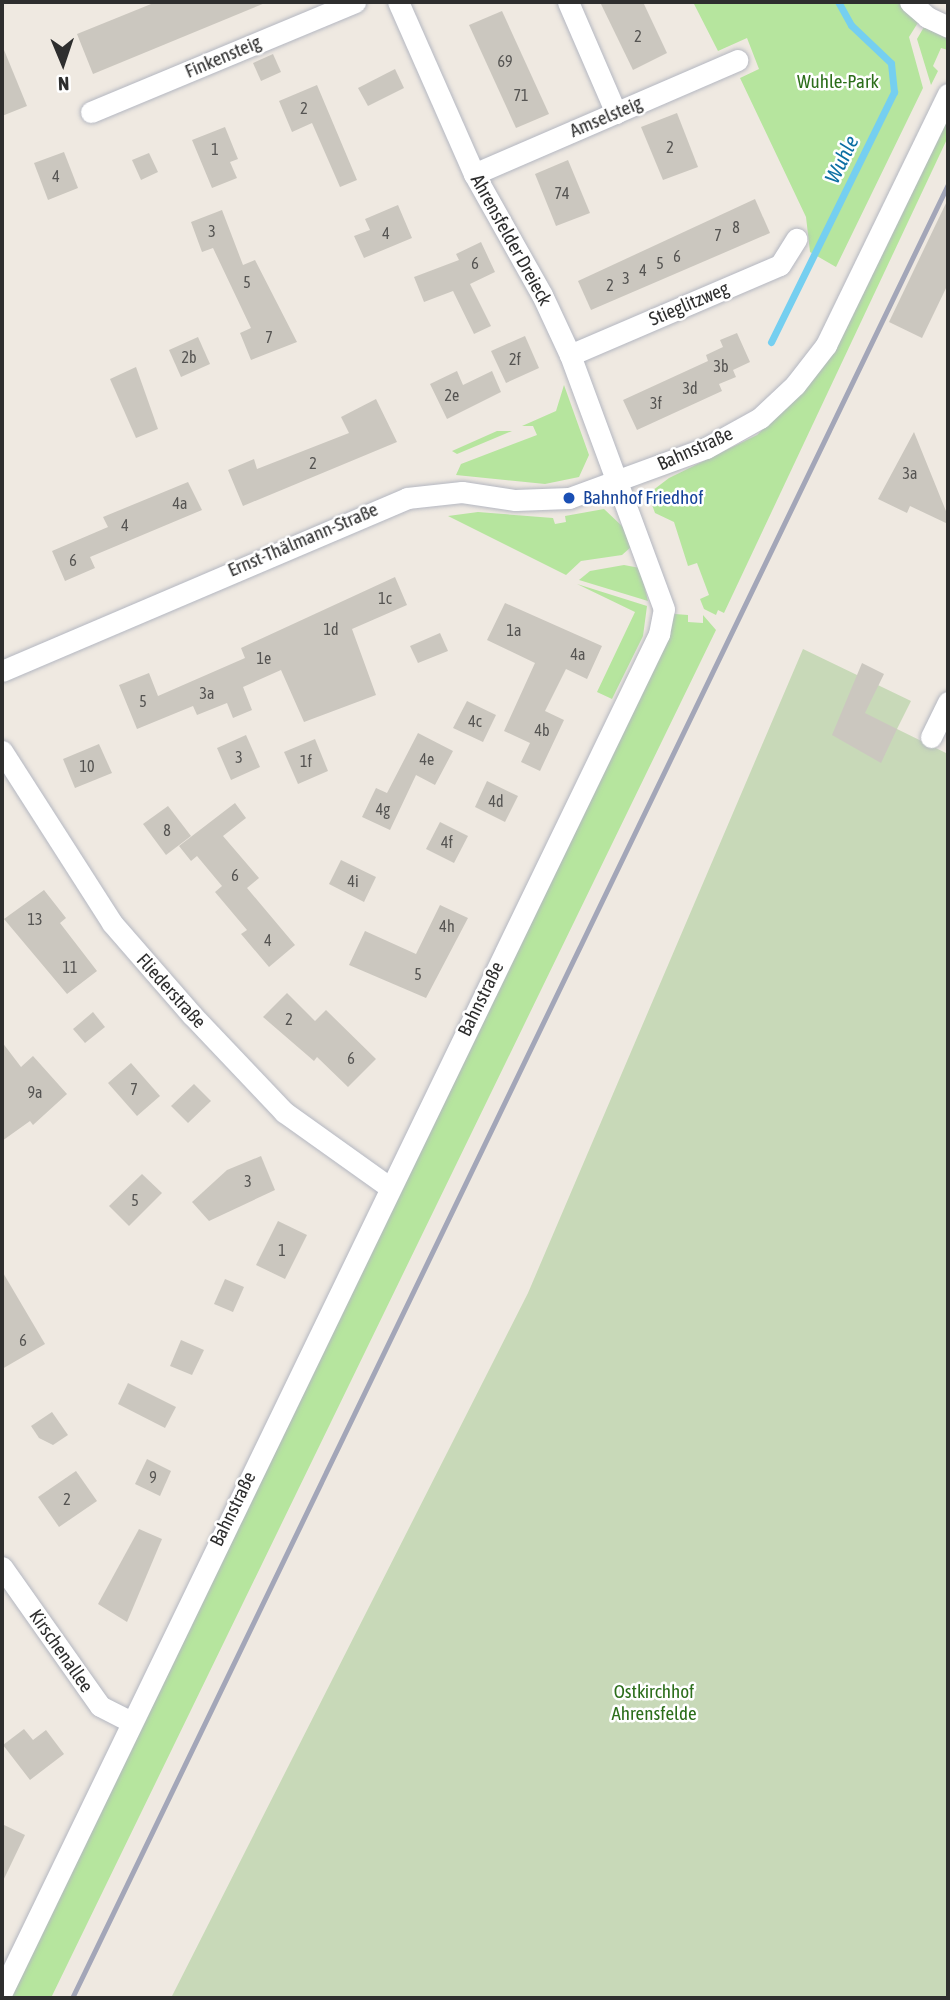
<!DOCTYPE html>
<meta charset="utf-8">
<style>
body{margin:0}
#map{position:relative;width:950px;height:2000px;overflow:hidden;background:#efe9e1;font-family:"Asap Condensed",sans-serif}
div>[style]{position:absolute}
[style*='--x']{left:calc(var(--x)*1px);top:calc(var(--y)*1px);width:calc(var(--w)*1px);rotate:calc(var(--a)*1deg)}
.green>*{inset:0;background:#b6e59e}
.cemetery>*{inset:0;background:#c8d9b8}
.stream>*{height:7px;margin:-3.5px;padding:0 3.5px;transform-origin:3.5px;border-radius:3.5px;background:#75cff0}
.building>*{inset:0;background:#cbc7bf}
.roads{filter:drop-shadow(0 0 2px #b4b7c1) drop-shadow(0 0 2px #b4b7c1)}
.minor>*{height:21px;margin:-10.5px;padding:0 10.5px;transform-origin:10.5px;border-radius:10.5px;background:#fff}
.rail>*{height:5px;margin:-2.5px;padding:0 2.5px;transform-origin:2.5px;border-radius:2.5px;background:#a3a6b8}
.dots>*{width:19px;height:19px;translate:-50% -50%;box-sizing:border-box;border:4px solid #fff;border-radius:50%}
span{translate:-50% -50%;white-space:nowrap;text-align:center;line-height:1.15;-webkit-text-stroke:5px #fff;paint-order:stroke}
.number-label{font-size:16px;color:#555452}
.number-label span{-webkit-text-stroke-width:0}
.street-label{font-size:19px;color:#2e2e2e}
.park-label{font-size:19px;color:#2c6e1b}
.transit-label{font-size:19px;color:#164399}
.left{translate:0 -50%;text-align:left}
.water-label{font-size:21px;color:#0d6fa3;font-style:italic}
.frame{position:absolute;inset:0;border:4px solid #2e2e2e;pointer-events:none}
.north{position:absolute;left:28px;top:28px;width:70px;height:70px;-webkit-text-stroke:5px #fff;paint-order:stroke;rotate:178deg;font-size:19px;font-weight:700;line-height:28px;text-align:center;color:#2e2e2e}
.north::after{content:'';display:block;margin:auto;width:24px;height:32px;background:#2e2e2e;clip-path:polygon(50% 0,100% 100%,50% 72%,0 100%)}
</style>
<div id="map">
<div class="green">
<div style="clip-path:polygon(693px 2px,898px 2px,919px 21px,909px 37px,923px 88px,836px 267px,810px 252px,806px 217px,740px 78px,759px 69px,747px 38px,718px 51px)"></div>
<div style="clip-path:polygon(924px 27px,948px 39px,948px 50px,941px 48px,933px 66px,938px 71px,931px 85px,917px 39px)"></div>
<div style="clip-path:polygon(948px 113px,948px 137px,724px 613px,718px 610px,716px 615px,704px 609px,700px 599px,709px 595px,697px 563px,688px 566px,674px 522px,655px 513px,648px 494px,669px 478px,757px 435px,803px 391px)"></div>
<div style="clip-path:polygon(564px 385px,589px 455px,579px 477px,545px 484px,456px 475px,461px 464px,537px 435px,533px 426px,522px 426px,556px 411px)"></div>
<div style="clip-path:polygon(497px 431px,512px 431px,457px 454px,452px 451px)"></div>
<div style="clip-path:polygon(604px 509px,623px 527px,631px 547px,622px 555px,581px 561px,566px 575px,448px 516px,478px 512px,553px 518px,555px 524px,566px 522px,565px 516px)"></div>
<div style="clip-path:polygon(624px 565px,640px 568px,648px 601px,579px 580px,590px 571px)"></div>
<div style="clip-path:polygon(577px 584px,647px 606px,643px 636px,612px 699px,597px 692px,635px 612px)"></div>
<div style="clip-path:polygon(675px 614px,688px 615px,688px 622px,703px 623px,703px 615px,716px 630px,51px 1998px,9px 1998px)"></div>
</div>
<div class="cemetery">
<div style="clip-path:polygon(803px 649px,911px 701px,897px 729px,948px 754px,948px 1998px,171px 1998px,528px 1293px)"></div>
</div>
<div class="stream">
<div style="--x:771;--y:342;--w:279;--a:-63.8"></div>
<div style="--x:894;--y:92;--w:29;--a:-96"></div>
<div style="--x:891;--y:63;--w:55;--a:-136.5"></div>
<div style="--x:851;--y:25;--w:26;--a:-119"></div>
</div>
<div class="building">
<div style="clip-path:polygon(156px 2px,265px 2px,265px 3px,93px 74px,77px 34px)"></div>
<div style="clip-path:polygon(600px 2px,643px 2px,667px 53px,633px 70px)"></div>
<div style="clip-path:polygon(502px 11px,549px 114px,516px 128px,469px 25px)"></div>
<div style="clip-path:polygon(2px 45px,27px 106px,2px 116px)"></div>
<div style="clip-path:polygon(273px 54px,281px 72px,261px 81px,253px 63px)"></div>
<div style="clip-path:polygon(395px 69px,404px 88px,368px 106px,358px 88px)"></div>
<div style="clip-path:polygon(317px 85px,357px 180px,340px 187px,312px 123px,292px 132px,279px 101px)"></div>
<div style="clip-path:polygon(677px 113px,698px 167px,663px 180px,641px 127px)"></div>
<div style="clip-path:polygon(225px 127px,238px 159px,230px 162px,237px 178px,212px 188px,192px 140px)"></div>
<div style="clip-path:polygon(64px 152px,78px 188px,48px 200px,34px 163px)"></div>
<div style="clip-path:polygon(149px 153px,158px 172px,141px 180px,132px 160px)"></div>
<div style="clip-path:polygon(568px 160px,590px 213px,556px 226px,535px 174px)"></div>
<div style="clip-path:polygon(755px 199px,770px 233px,591px 310px,578px 281px)"></div>
<div style="clip-path:polygon(948px 199px,948px 284px,922px 338px,889px 322px)"></div>
<div style="clip-path:polygon(398px 205px,412px 238px,364px 258px,354px 236px,370px 230px,365px 219px)"></div>
<div style="clip-path:polygon(222px 210px,243px 265px,255px 260px,297px 342px,251px 360px,240px 333px,251px 328px,213px 248px,202px 252px,191px 222px)"></div>
<div style="clip-path:polygon(481px 242px,495px 272px,470px 284px,491px 326px,474px 334px,453px 291px,424px 302px,414px 277px,459px 260px,456px 254px)"></div>
<div style="clip-path:polygon(737px 333px,750px 362px,733px 370px,736px 377px,719px 384px,722px 391px,637px 430px,623px 400px,708px 361px,706px 355px,723px 347px,720px 340px)"></div>
<div style="clip-path:polygon(525px 336px,539px 368px,506px 383px,491px 351px)"></div>
<div style="clip-path:polygon(198px 337px,210px 364px,181px 377px,169px 350px)"></div>
<div style="clip-path:polygon(136px 367px,158px 429px,136px 438px,110px 379px)"></div>
<div style="clip-path:polygon(457px 371px,463px 385px,492px 371px,501px 392px,447px 419px,430px 384px)"></div>
<div style="clip-path:polygon(376px 399px,397px 442px,243px 506px,228px 470px,254px 459px,257px 469px,349px 433px,341px 417px)"></div>
<div style="clip-path:polygon(914px 432px,948px 516px,948px 524px,910px 506px,907px 513px,878px 499px)"></div>
<div style="clip-path:polygon(188px 482px,202px 510px,90px 557px,95px 568px,65px 581px,52px 551px,108px 527px,103px 517px)"></div>
<div style="clip-path:polygon(395px 577px,407px 605px,352px 629px,376px 695px,304px 722px,281px 670px,243px 687px,252px 710px,233px 718px,227px 703px,197px 715px,193px 706px,137px 729px,119px 685px,149px 673px,158px 696px,245px 658px,241px 648px)"></div>
<div style="clip-path:polygon(505px 603px,602px 646px,587px 679px,566px 669px,545px 711px,564px 720px,540px 771px,521px 762px,530px 743px,504px 731px,535px 663px,487px 640px)"></div>
<div style="clip-path:polygon(440px 633px,448px 651px,418px 663px,410px 646px)"></div>
<div style="clip-path:polygon(862px 663px,884px 674px,865px 713px,897px 729px,881px 763px,832px 735px)"></div>
<div style="clip-path:polygon(467px 701px,496px 715px,483px 742px,453px 728px)"></div>
<div style="clip-path:polygon(418px 733px,453px 751px,435px 785px,416px 775px,390px 830px,362px 817px,376px 788px,387px 793px)"></div>
<div style="clip-path:polygon(246px 735px,260px 767px,231px 780px,217px 748px)"></div>
<div style="clip-path:polygon(315px 739px,328px 771px,298px 784px,284px 752px)"></div>
<div style="clip-path:polygon(99px 744px,112px 773px,75px 788px,63px 759px)"></div>
<div style="clip-path:polygon(487px 781px,518px 796px,505px 822px,475px 807px)"></div>
<div style="clip-path:polygon(235px 803px,246px 818px,223px 836px,259px 878px,247px 888px,295px 945px,269px 967px,241px 934px,247px 930px,215px 892px,222px 886px,197px 856px,191px 861px,179px 846px)"></div>
<div style="clip-path:polygon(168px 806px,191px 836px,166px 855px,143px 824px)"></div>
<div style="clip-path:polygon(440px 822px,468px 836px,454px 863px,426px 849px)"></div>
<div style="clip-path:polygon(341px 860px,376px 877px,364px 902px,329px 884px)"></div>
<div style="clip-path:polygon(44px 890px,66px 918px,60px 923px,97px 971px,67px 994px,4px 919px)"></div>
<div style="clip-path:polygon(440px 905px,468px 918px,426px 998px,349px 965px,365px 931px,416px 954px)"></div>
<div style="clip-path:polygon(287px 993px,315px 1021px,326px 1010px,376px 1059px,348px 1087px,317px 1057px,314px 1061px,263px 1017px)"></div>
<div style="clip-path:polygon(93px 1012px,105px 1027px,85px 1043px,73px 1029px)"></div>
<div style="clip-path:polygon(2px 1042px,21px 1067px,33px 1056px,67px 1094px,33px 1125px,30px 1121px,2px 1141px)"></div>
<div style="clip-path:polygon(131px 1063px,160px 1096px,137px 1116px,108px 1083px)"></div>
<div style="clip-path:polygon(194px 1084px,211px 1101px,188px 1123px,171px 1106px)"></div>
<div style="clip-path:polygon(261px 1156px,275px 1190px,209px 1221px,192px 1202px,227px 1170px)"></div>
<div style="clip-path:polygon(142px 1174px,162px 1193px,129px 1226px,109px 1206px)"></div>
<div style="clip-path:polygon(278px 1221px,307px 1235px,285px 1279px,256px 1265px)"></div>
<div style="clip-path:polygon(2px 1271px,45px 1344px,2px 1369px)"></div>
<div style="clip-path:polygon(225px 1279px,244px 1287px,233px 1312px,214px 1304px)"></div>
<div style="clip-path:polygon(181px 1340px,204px 1350px,192px 1375px,170px 1366px)"></div>
<div style="clip-path:polygon(128px 1383px,176px 1407px,165px 1428px,118px 1404px)"></div>
<div style="clip-path:polygon(52px 1412px,68px 1435px,53px 1445px,39px 1438px,31px 1426px)"></div>
<div style="clip-path:polygon(147px 1459px,171px 1471px,160px 1496px,135px 1484px)"></div>
<div style="clip-path:polygon(76px 1471px,97px 1501px,59px 1527px,38px 1497px)"></div>
<div style="clip-path:polygon(139px 1529px,162px 1539px,127px 1622px,98px 1604px)"></div>
<div style="clip-path:polygon(24px 1729px,33px 1740px,46px 1730px,64px 1754px,30px 1780px,3px 1745px)"></div>
<div style="clip-path:polygon(2px 1824px,25px 1835px,2px 1883px)"></div>
</div>
<div class="roads">
<div class="minor">
<div style="--x:568;--y:2;--w:121;--a:66.6"></div>
<div style="--x:910;--y:2;--w:23;--a:41"></div>
<div style="--x:927;--y:17;--w:23;--a:25"></div>
<div style="--x:91;--y:112;--w:286;--a:-22.6"></div>
<div style="--x:474;--y:174;--w:287;--a:-23.4"></div>
<div style="--x:570;--y:355;--w:228;--a:-23.2"></div>
<div style="--x:780;--y:265;--w:31;--a:-58"></div>
<div style="--x:2;--y:671;--w:440;--a:-23.1"></div>
<div style="--x:407;--y:498;--w:55;--a:-6.2"></div>
<div style="--x:462;--y:492;--w:54;--a:8.6"></div>
<div style="--x:515;--y:500;--w:54;--a:-2.1"></div>
<div style="--x:569;--y:498;--w:146;--a:-20.1"></div>
<div style="--x:706;--y:448;--w:62;--a:-29.1"></div>
<div style="--x:760;--y:418;--w:48;--a:-43.3"></div>
<div style="--x:795;--y:385;--w:51;--a:-52.2"></div>
<div style="--x:826;--y:345;--w:279;--a:-64.1"></div>
<div style="--x:931;--y:737;--w:39;--a:-64"></div>
<div style="--x:2;--y:751;--w:204;--a:57.4"></div>
<div style="--x:112;--y:923;--w:122;--a:49"></div>
<div style="--x:192;--y:1015;--w:134;--a:46.5"></div>
<div style="--x:284;--y:1112;--w:129;--a:35.5"></div>
<div style="--x:2;--y:1567;--w:170;--a:54.8"></div>
<div style="--x:100;--y:1706;--w:35;--a:27"></div>
<div style="--x:2;--y:1992;--w:1509;--a:-64.18"></div>
<div style="--x:659;--y:634;--w:25;--a:-79"></div>
<div style="--x:664;--y:609;--w:271;--a:-110.3"></div>
<div style="--x:570;--y:355;--w:66;--a:-115"></div>
<div style="--x:542;--y:295;--w:139;--a:-119.3"></div>
<div style="--x:474;--y:174;--w:188;--a:-113.8"></div>
</div>
</div>
<div class="rail">
<div style="--x:72;--y:1998;--w:2014;--a:-64.22"></div>
</div>
<div class="dots">
<div style="left:569px;top:498px;background:#1a4fb4"></div>
</div>
<div class="number-label">
<span style="left:638px;top:36px">2</span>
<span style="left:505px;top:61px">69</span>
<span style="left:521px;top:95px">71</span>
<span style="left:304px;top:108px">2</span>
<span style="left:670px;top:147px">2</span>
<span style="left:215px;top:149px">1</span>
<span style="left:56px;top:176px">4</span>
<span style="left:562px;top:193px">74</span>
<span style="left:736px;top:227px">8</span>
<span style="left:212px;top:231px">3</span>
<span style="left:386px;top:233px">4</span>
<span style="left:718px;top:235px">7</span>
<span style="left:677px;top:256px">6</span>
<span style="left:475px;top:263px">6</span>
<span style="left:660px;top:263px">5</span>
<span style="left:643px;top:270px">4</span>
<span style="left:626px;top:278px">3</span>
<span style="left:247px;top:282px">5</span>
<span style="left:610px;top:285px">2</span>
<span style="left:269px;top:337px">7</span>
<span style="left:189px;top:357px">2b</span>
<span style="left:515px;top:359px">2f</span>
<span style="left:721px;top:366px">3b</span>
<span style="left:690px;top:388px">3d</span>
<span style="left:452px;top:395px">2e</span>
<span style="left:656px;top:403px">3f</span>
<span style="left:313px;top:463px">2</span>
<span style="left:910px;top:473px">3a</span>
<span style="left:180px;top:503px">4a</span>
<span style="left:125px;top:525px">4</span>
<span style="left:73px;top:560px">6</span>
<span style="left:385px;top:598px">1c</span>
<span style="left:331px;top:629px">1d</span>
<span style="left:514px;top:630px">1a</span>
<span style="left:578px;top:654px">4a</span>
<span style="left:264px;top:658px">1e</span>
<span style="left:207px;top:693px">3a</span>
<span style="left:143px;top:701px">5</span>
<span style="left:475px;top:721px">4c</span>
<span style="left:542px;top:730px">4b</span>
<span style="left:239px;top:757px">3</span>
<span style="left:427px;top:759px">4e</span>
<span style="left:306px;top:761px">1f</span>
<span style="left:87px;top:766px">10</span>
<span style="left:496px;top:801px">4d</span>
<span style="left:383px;top:809px">4g</span>
<span style="left:167px;top:830px">8</span>
<span style="left:447px;top:842px">4f</span>
<span style="left:235px;top:875px">6</span>
<span style="left:353px;top:881px">4i</span>
<span style="left:35px;top:919px">13</span>
<span style="left:447px;top:926px">4h</span>
<span style="left:268px;top:940px">4</span>
<span style="left:70px;top:967px">11</span>
<span style="left:418px;top:974px">5</span>
<span style="left:289px;top:1019px">2</span>
<span style="left:351px;top:1058px">6</span>
<span style="left:134px;top:1089px">7</span>
<span style="left:35px;top:1092px">9a</span>
<span style="left:248px;top:1181px">3</span>
<span style="left:135px;top:1200px">5</span>
<span style="left:282px;top:1250px">1</span>
<span style="left:23px;top:1340px">6</span>
<span style="left:153px;top:1477px">9</span>
<span style="left:67px;top:1499px">2</span>
</div>
<div class="street-label">
<span style="left:223px;top:57px;rotate:-23deg">Finkensteig</span>
<span style="left:606px;top:117px;rotate:-23deg">Amselsteig</span>
<span style="left:511px;top:240px;rotate:61deg">Ahrensfelder Dreieck</span>
<span style="left:689px;top:304px;rotate:-23deg">Stieglitzweg</span>
<span style="left:695px;top:449px;rotate:-24deg">Bahnstraße</span>
<span style="left:303px;top:540px;rotate:-23deg">Ernst-Thälmann-Straße</span>
<span style="left:171px;top:991px;rotate:48deg">Fliederstraße</span>
<span style="left:481px;top:999px;rotate:-64deg">Bahnstraße</span>
<span style="left:233px;top:1509px;rotate:-64deg">Bahnstraße</span>
<span style="left:61px;top:1651px;rotate:55deg">Kirschenallee</span>
</div>
<div class="park-label">
<span style="left:838px;top:82px">Wuhle-Park</span>
<span style="left:654px;top:1703px">Ostkirchhof<br>Ahrensfelde</span>
</div>
<div class="transit-label">
<span class="left" style="left:583px;top:498px">Bahnhof Friedhof</span>
</div>
<div class="water-label">
<span style="left:841px;top:159px;rotate:-64deg">Wuhle</span>
</div>
<div class="frame"></div>
<div class="north">N</div>
</div>
